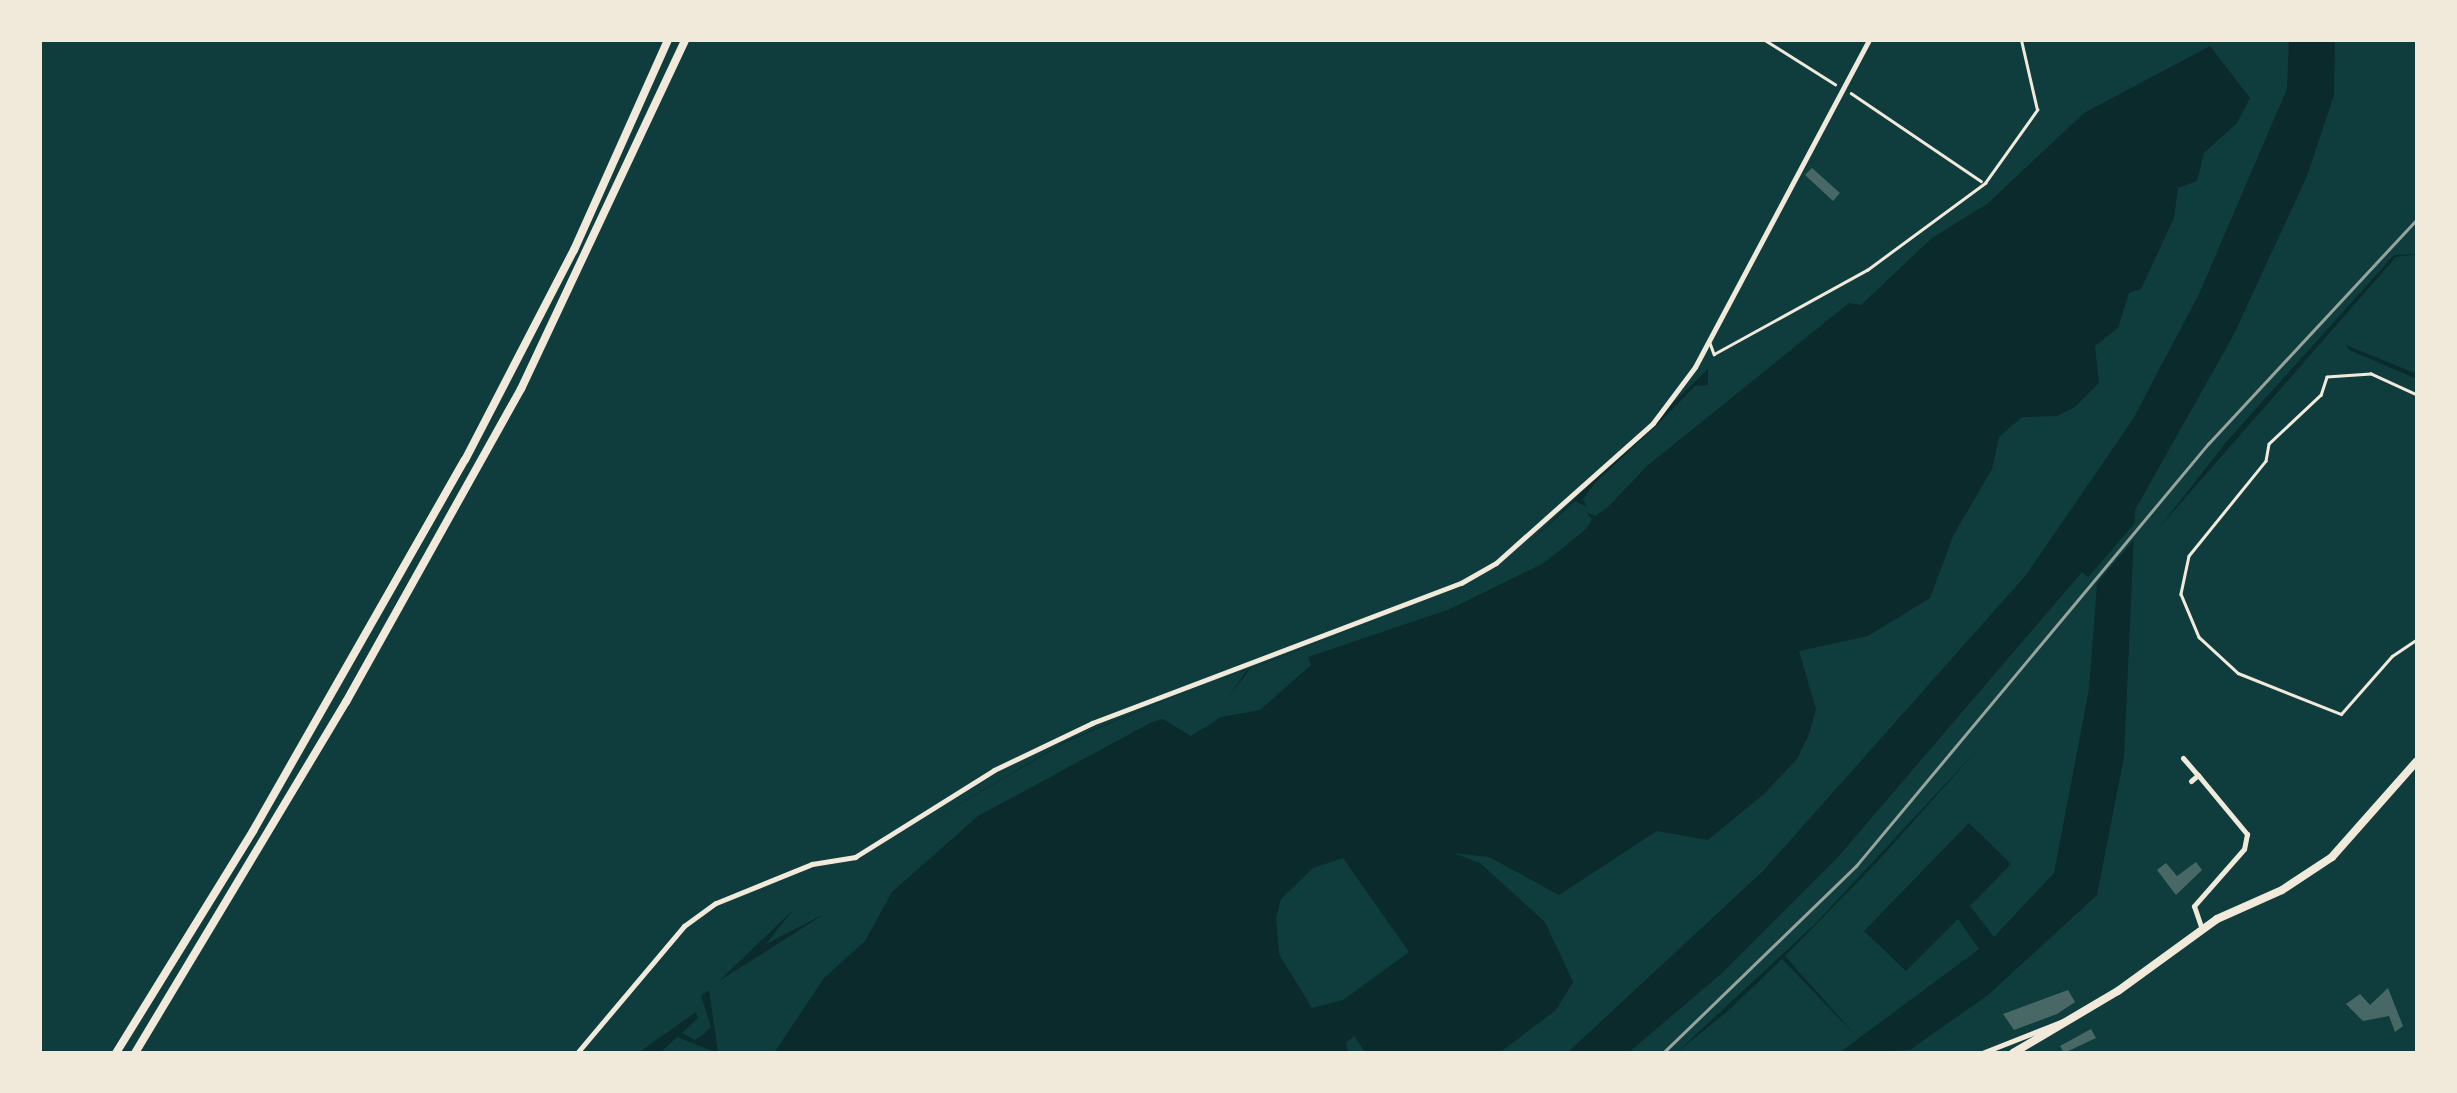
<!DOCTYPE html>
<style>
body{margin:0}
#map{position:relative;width:2457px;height:1093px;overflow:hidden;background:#0f3d3e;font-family:"Sofia Sans Condensed",sans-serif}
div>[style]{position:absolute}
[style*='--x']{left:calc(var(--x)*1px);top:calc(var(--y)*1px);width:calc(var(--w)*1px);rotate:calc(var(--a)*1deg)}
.water>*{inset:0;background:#0a2a2b}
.pier>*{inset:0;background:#0f3d3e}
.building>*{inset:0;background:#486865}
.path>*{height:2.5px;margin:-1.25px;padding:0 1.25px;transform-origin:1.25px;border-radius:1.25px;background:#f1e9da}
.service>*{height:2.5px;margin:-1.25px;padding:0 1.25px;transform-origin:1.25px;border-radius:1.25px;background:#f1e9da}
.minor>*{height:5px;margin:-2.5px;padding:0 2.5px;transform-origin:2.5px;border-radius:2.5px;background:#f1e9da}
.primary>*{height:8px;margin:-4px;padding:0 4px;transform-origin:4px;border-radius:4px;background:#f1e9da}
.trunk>*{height:8px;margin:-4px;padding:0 4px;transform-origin:4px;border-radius:4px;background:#f1e9da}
.rail>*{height:2.5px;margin:-1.25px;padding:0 1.25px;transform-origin:1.25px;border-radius:1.25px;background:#97a49c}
span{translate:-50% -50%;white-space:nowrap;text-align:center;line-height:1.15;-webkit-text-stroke:8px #f1e9da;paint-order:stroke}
.frame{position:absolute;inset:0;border:42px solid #f1e9da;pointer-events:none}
</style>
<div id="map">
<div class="water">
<div style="clip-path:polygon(2289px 40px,2335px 40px,2334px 95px,2307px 176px,2233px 336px,2135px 510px,2124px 757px,2097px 895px,1988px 995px,1910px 1050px,1839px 1053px,1979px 949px,1958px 919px,1906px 971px,1864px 931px,1969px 823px,2011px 864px,1970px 906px,1994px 937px,2054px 873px,2089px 689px,2097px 585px,2082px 572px,1838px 857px,1721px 974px,1628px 1053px,1567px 1053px,1763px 871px,2026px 575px,2133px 419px,2199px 294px,2287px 89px)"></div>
<div style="clip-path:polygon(evenodd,2210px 46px,2250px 98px,2237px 123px,2204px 153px,2197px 181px,2178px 188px,2174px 218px,2141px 289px,2129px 293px,2118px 328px,2095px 346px,2099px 383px,2075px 407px,2057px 416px,2022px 417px,1999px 437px,1992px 469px,1953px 536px,1930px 598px,1868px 636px,1799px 651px,1816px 709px,1809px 734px,1797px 759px,1764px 794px,1708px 840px,1657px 831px,1559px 895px,1489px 857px,1453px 853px,1480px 863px,1545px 922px,1573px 982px,1556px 1010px,1499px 1053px,1366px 1053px,1354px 1036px,1346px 1043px,1348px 1053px,774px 1053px,824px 978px,865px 941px,892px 892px,978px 816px,1152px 722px,1163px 719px,1191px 736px,1221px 717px,1260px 710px,1311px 665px,1308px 657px,1450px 609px,1544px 563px,1586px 529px,1592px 520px,1587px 512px,1595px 516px,1608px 507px,1647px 466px,1849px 303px,1861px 305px,1932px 238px,1987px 204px,2084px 113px,2210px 46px,1343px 858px,1409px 952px,1343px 1000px,1312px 1008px,1279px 954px,1276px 918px,1281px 899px,1313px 868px,1343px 858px)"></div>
<div style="clip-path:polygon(2417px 254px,2396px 257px,2158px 529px,2227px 441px,2394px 255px)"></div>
<div style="clip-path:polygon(2346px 345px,2417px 374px,2417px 379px,2349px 350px)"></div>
<div style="clip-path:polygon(1708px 369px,1708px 385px,1695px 386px,1658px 424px,1596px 482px,1583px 499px,1587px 507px,1575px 501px,1527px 545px)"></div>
<div style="clip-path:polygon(1390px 615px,1250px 669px,1226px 700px,1247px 670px,1209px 684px)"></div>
<div style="clip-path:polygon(1199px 686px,1066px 742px,900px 839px,1066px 741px)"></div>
<div style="clip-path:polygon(1977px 750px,1879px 860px,1785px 956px,1858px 1038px,1782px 959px,1728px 1011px,1676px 1053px,1815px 924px)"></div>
<div style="clip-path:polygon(793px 910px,766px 944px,826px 913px,719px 981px)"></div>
<div style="clip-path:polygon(709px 990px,718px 1053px,677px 1037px,660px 1053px,638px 1053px,696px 1012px,698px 1018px,682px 1033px,695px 1040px,704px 1034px,711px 1027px,701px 996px)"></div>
</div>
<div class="pier">
<div style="clip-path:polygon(2140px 517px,2139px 534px,2091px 590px,2085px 581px)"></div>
</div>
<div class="building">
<div style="clip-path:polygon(1812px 168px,1840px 193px,1833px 201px,1805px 175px)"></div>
<div style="clip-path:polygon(2196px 862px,2202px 870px,2176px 895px,2157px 870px,2166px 863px,2177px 876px)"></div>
<div style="clip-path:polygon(2388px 988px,2403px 1026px,2395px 1032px,2389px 1016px,2363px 1021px,2346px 1004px,2360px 994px,2370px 1005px)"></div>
<div style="clip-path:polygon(2068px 990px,2075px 1002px,2057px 1014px,2014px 1030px,2003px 1014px)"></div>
<div style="clip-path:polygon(2091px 1029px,2096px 1038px,2064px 1053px,2060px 1046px)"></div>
</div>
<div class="path">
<div style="--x:1765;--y:40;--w:83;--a:32.2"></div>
<div style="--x:1851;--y:93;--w:157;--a:34.1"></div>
<div style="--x:2417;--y:395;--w:51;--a:-155.5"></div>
<div style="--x:2371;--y:374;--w:44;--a:176.1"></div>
<div style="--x:2327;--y:377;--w:19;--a:108"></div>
<div style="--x:2321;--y:395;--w:71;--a:136.7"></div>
<div style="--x:2269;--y:444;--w:17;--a:100"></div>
<div style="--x:2266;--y:461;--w:122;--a:129"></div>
<div style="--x:2189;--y:556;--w:39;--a:102"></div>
<div style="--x:2181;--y:594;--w:47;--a:67.3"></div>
<div style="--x:2199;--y:637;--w:53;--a:42.7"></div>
<div style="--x:2238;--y:673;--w:111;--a:21.7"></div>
<div style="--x:2341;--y:714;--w:77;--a:-48.7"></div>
<div style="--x:2392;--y:656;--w:30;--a:-34"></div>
</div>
<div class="service">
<div style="--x:1710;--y:343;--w:12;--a:70"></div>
<div style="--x:1714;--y:354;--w:175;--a:-28.8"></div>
<div style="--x:1867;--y:270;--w:147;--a:-36.4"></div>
<div style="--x:1985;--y:183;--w:90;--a:-54.5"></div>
<div style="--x:2037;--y:110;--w:72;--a:-102.9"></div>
</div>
<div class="minor">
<div style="--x:2183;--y:758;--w:23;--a:49"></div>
<div style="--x:2191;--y:781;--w:9;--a:-41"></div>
<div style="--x:2198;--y:775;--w:77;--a:50.3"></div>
<div style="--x:2247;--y:834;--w:15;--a:101"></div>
<div style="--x:2244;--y:849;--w:76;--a:131.3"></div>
<div style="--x:2194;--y:906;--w:24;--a:71"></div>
<div style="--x:577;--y:1053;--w:166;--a:-49.9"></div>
<div style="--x:684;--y:926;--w:39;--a:-36"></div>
<div style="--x:716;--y:903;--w:104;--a:-22.1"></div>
<div style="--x:812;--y:864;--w:44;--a:-9.2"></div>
<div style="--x:855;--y:857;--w:164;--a:-32"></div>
<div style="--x:994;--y:770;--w:109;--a:-25.6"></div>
<div style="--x:1092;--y:723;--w:395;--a:-20.8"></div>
<div style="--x:1461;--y:583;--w:40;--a:-29.7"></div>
<div style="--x:1496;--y:563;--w:210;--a:-41.7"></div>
<div style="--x:1653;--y:423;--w:70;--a:-53.1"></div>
<div style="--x:1695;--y:367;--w:370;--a:-62"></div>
<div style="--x:1982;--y:1053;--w:96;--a:-21.5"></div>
</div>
<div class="primary">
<div style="--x:2013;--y:1053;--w:122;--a:-30.6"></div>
<div style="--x:2118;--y:991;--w:122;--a:-36"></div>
<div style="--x:2217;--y:919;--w:71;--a:-24"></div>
<div style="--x:2282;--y:890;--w:60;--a:-33.4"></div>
<div style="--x:2332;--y:857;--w:128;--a:-48.5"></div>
</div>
<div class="trunk">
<div style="--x:116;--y:1053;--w:261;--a:-58.3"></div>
<div style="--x:253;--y:831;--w:427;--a:-60.3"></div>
<div style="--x:465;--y:460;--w:237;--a:-62.6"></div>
<div style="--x:574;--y:250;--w:230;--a:-65.9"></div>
<div style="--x:135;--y:1053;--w:410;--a:-59"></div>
<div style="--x:346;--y:702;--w:359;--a:-60.8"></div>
<div style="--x:521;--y:389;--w:386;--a:-64.8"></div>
</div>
<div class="rail">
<div style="--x:1663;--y:1053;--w:269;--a:-44.1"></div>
<div style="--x:1856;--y:866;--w:550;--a:-50.17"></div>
<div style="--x:2208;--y:444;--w:307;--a:-47.1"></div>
</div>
<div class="frame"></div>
</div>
